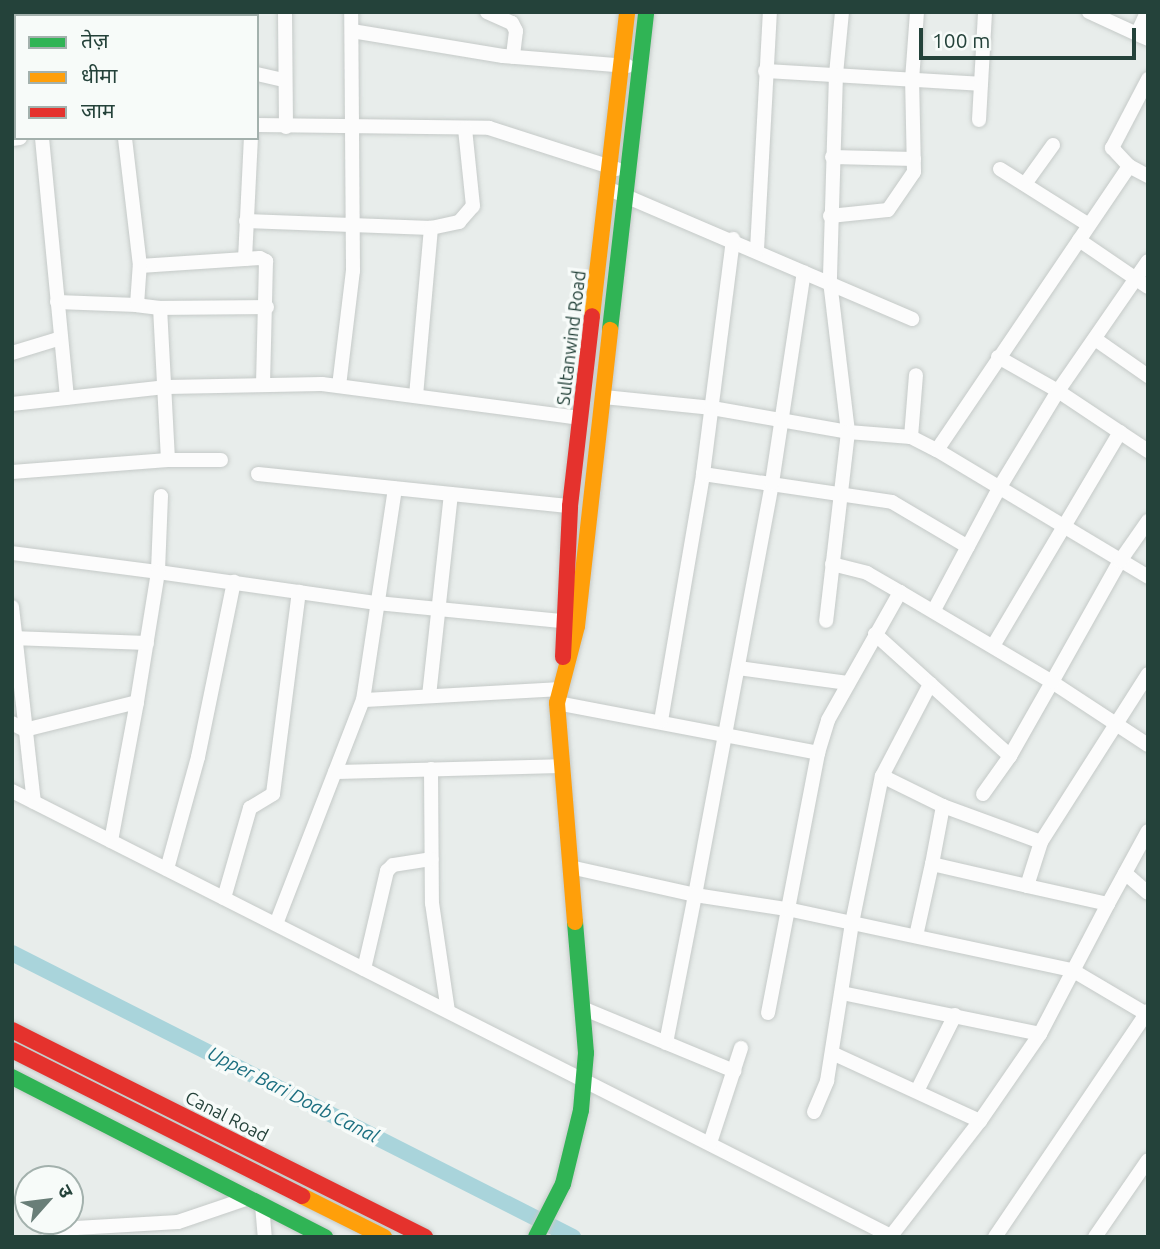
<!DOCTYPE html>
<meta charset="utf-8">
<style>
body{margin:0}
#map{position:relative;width:1160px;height:1249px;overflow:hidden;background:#e8edeb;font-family:Ubuntu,"Noto Sans Devanagari",sans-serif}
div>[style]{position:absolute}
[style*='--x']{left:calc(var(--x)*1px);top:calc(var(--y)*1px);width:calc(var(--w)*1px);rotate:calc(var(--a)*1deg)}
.canal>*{height:16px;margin:-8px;padding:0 8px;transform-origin:8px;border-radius:8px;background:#a9d4db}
.roads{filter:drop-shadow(0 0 2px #c5cac8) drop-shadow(0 0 2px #c5cac8)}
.street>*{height:14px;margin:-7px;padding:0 7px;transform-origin:7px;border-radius:7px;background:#fcfcfc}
.fast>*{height:16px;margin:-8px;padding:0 8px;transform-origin:8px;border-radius:8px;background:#30b455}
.slow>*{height:16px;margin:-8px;padding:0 8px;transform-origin:8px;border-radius:8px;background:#ff9f0a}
.jam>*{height:16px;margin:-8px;padding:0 8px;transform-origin:8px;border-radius:8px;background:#e5322d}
span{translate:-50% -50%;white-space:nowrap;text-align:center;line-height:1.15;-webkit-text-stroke:7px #f7fbf9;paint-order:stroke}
.street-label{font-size:18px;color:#24423a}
.water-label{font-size:19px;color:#1c6f80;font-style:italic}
.frame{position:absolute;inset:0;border:14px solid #24423a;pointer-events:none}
.legend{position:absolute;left:14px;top:14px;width:245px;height:126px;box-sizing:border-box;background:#f7fbf9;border:2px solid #a3b1ad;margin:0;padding:9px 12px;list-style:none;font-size:21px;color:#24423a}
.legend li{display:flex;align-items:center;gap:14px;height:35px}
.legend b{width:35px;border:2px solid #a3b1ad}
.north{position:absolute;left:14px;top:1165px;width:70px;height:70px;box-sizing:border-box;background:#f7fbf9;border:2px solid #a3b1ad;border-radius:50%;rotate:62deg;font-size:19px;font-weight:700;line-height:28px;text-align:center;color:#24423a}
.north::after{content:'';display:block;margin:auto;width:24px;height:32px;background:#697e78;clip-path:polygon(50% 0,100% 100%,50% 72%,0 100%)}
.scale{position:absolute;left:919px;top:28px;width:217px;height:32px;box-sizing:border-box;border:4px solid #24423a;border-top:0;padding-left:9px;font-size:21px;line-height:24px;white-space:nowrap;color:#24423a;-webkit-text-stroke:5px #f7fbf9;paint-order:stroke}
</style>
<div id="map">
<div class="canal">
<div style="--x:12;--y:953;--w:629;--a:26.85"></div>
</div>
<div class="roads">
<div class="street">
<div style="--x:285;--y:12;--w:115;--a:89.5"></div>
<div style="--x:487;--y:12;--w:27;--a:24"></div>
<div style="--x:512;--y:23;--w:9;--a:63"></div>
<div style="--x:516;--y:31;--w:26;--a:97"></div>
<div style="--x:842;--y:12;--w:62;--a:95.5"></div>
<div style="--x:836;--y:74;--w:207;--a:91.7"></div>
<div style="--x:830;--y:281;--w:152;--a:83.2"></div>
<div style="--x:848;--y:432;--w:63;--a:4.5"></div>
<div style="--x:911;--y:437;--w:29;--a:27"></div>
<div style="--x:937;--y:450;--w:246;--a:31"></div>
<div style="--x:1089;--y:12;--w:53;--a:24.6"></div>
<div style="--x:1147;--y:12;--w:24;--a:114"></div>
<div style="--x:1137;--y:34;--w:12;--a:24"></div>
<div style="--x:46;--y:16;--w:4;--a:-90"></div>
<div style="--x:136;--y:16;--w:4;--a:-90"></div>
<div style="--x:224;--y:16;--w:4;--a:-90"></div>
<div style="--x:352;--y:31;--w:153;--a:9.4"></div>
<div style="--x:503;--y:56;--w:125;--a:4.6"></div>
<div style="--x:765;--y:71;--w:216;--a:3.4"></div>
<div style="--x:257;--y:74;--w:28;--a:13"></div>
<div style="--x:979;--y:120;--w:108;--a:-86.8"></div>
<div style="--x:257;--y:125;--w:232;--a:0.7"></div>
<div style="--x:489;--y:128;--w:134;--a:17.8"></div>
<div style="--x:42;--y:138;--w:261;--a:84.5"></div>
<div style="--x:12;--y:139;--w:8;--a:-7"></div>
<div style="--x:832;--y:157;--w:82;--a:1.4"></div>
<div style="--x:1129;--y:166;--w:25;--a:-133"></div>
<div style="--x:1112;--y:148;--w:78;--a:-62.4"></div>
<div style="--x:1000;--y:169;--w:105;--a:32.2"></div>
<div style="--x:1025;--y:184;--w:48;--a:-54.3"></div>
<div style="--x:609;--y:189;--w:330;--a:23.2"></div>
<div style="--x:830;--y:216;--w:58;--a:-5.9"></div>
<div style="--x:888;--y:210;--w:46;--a:-55.6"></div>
<div style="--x:914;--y:172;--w:92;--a:-91.2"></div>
<div style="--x:912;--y:80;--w:68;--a:-85.8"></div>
<div style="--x:246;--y:221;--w:185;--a:2.2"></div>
<div style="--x:431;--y:228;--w:29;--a:-12"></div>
<div style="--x:459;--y:222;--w:21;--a:-49"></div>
<div style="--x:473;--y:206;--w:78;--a:-95.9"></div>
<div style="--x:1079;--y:240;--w:83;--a:34.3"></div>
<div style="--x:757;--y:250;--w:238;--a:-86.9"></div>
<div style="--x:245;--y:259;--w:121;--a:-87.2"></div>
<div style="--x:140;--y:266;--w:120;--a:-3.8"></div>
<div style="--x:260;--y:258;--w:7;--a:27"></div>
<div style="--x:266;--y:261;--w:124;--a:91.4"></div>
<div style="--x:57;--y:302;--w:80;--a:2.1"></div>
<div style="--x:160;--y:308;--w:107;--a:-0.5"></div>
<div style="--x:1095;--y:339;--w:65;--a:34.9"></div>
<div style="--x:12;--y:353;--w:51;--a:-17"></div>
<div style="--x:998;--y:357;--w:69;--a:29.5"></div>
<div style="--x:1058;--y:391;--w:158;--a:-55.3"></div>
<div style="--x:339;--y:386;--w:116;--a:-83.1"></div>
<div style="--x:353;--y:271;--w:259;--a:-90.4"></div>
<div style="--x:416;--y:396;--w:169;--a:-84.9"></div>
<div style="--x:604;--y:397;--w:109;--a:5.8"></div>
<div style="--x:712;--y:408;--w:138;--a:10"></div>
<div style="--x:848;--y:432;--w:190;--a:96.6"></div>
<div style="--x:12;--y:404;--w:156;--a:-6.3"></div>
<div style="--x:167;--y:387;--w:155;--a:-1.1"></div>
<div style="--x:322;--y:384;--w:261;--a:7.5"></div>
<div style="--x:911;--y:437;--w:62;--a:-85.4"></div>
<div style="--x:937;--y:450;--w:343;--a:-55.9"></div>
<div style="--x:1129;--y:166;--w:21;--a:28"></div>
<div style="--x:168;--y:460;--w:53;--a:0"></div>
<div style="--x:12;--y:472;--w:156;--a:-4.4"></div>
<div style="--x:168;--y:460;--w:152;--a:-93"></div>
<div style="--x:160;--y:308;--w:23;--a:-173"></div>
<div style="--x:137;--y:305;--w:39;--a:-86"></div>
<div style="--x:140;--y:266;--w:129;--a:-96.7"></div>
<div style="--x:258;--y:474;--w:314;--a:5.9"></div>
<div style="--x:703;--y:474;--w:191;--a:8.4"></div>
<div style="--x:892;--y:502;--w:88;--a:30.6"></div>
<div style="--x:161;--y:496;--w:76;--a:92.3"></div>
<div style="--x:158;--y:572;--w:221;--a:8.1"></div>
<div style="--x:377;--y:603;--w:185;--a:5.6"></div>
<div style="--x:12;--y:553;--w:147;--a:7.4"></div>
<div style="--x:158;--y:572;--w:132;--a:99.2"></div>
<div style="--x:137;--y:702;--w:115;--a:166"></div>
<div style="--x:25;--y:730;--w:15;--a:-152"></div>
<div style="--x:832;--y:564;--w:36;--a:14"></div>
<div style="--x:867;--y:573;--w:38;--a:30"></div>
<div style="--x:12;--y:607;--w:196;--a:83.6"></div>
<div style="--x:934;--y:610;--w:136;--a:-61.9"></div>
<div style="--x:998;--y:490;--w:116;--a:-58.8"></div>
<div style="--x:1058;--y:391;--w:108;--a:33.7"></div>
<div style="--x:875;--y:634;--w:182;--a:42.1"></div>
<div style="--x:1010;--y:756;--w:85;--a:-60.4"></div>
<div style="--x:1052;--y:682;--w:115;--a:33.3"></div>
<div style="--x:12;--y:638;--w:135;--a:2.1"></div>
<div style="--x:993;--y:646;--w:249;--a:-59.3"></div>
<div style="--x:738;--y:668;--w:111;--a:7.8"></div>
<div style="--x:1148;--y:674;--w:199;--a:122.5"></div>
<div style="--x:1041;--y:842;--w:46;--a:107.7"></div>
<div style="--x:1027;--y:886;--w:83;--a:12.5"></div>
<div style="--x:1108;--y:904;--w:83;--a:-61.3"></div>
<div style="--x:429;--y:696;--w:203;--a:-83.8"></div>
<div style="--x:363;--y:700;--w:196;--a:-3.2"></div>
<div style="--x:557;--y:703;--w:266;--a:10.8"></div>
<div style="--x:818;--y:753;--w:34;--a:-73"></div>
<div style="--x:828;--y:720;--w:147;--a:-60.6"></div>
<div style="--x:900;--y:592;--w:177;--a:30.6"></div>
<div style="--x:1052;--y:682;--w:139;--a:-60.7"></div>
<div style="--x:1120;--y:561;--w:49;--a:-55"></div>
<div style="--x:661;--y:721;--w:251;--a:-80.3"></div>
<div style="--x:703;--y:474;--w:237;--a:-82.7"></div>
<div style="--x:431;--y:769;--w:134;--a:89.6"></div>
<div style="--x:432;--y:903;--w:109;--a:81.6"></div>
<div style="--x:335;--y:772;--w:227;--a:-1.5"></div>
<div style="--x:882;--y:776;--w:68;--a:26.2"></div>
<div style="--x:943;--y:806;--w:104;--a:20.2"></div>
<div style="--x:12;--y:791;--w:985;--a:26.85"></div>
<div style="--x:891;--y:1236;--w:145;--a:-52.3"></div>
<div style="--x:983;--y:794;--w:47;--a:-54.6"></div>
<div style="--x:943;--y:806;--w:59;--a:100.7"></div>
<div style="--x:932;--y:864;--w:98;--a:13"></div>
<div style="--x:111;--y:841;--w:141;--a:-79.4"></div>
<div style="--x:570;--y:867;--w:128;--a:12.6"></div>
<div style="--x:695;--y:895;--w:419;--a:-79.4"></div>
<div style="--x:772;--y:483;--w:213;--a:-81.4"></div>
<div style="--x:167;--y:869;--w:116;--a:-74.5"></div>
<div style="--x:198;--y:757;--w:179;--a:-78.4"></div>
<div style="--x:1125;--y:873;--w:30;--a:41"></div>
<div style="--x:224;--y:898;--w:94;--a:-73.9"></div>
<div style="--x:250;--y:808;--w:27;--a:-31"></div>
<div style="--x:273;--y:794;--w:204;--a:-82.7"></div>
<div style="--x:276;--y:924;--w:240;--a:-68.8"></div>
<div style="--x:363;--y:700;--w:214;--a:-81.4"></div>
<div style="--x:916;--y:936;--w:74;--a:-77.5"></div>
<div style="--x:364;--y:969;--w:101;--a:-76.8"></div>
<div style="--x:387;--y:871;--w:8;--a:-45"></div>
<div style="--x:393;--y:865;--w:39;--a:-9"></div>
<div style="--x:842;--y:993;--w:202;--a:11.7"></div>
<div style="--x:582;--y:1008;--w:165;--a:22.5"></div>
<div style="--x:768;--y:1013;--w:265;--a:-79.1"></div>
<div style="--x:666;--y:1043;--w:151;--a:-78.9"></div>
<div style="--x:695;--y:895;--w:93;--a:8.7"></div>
<div style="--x:787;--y:909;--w:291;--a:12.1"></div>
<div style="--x:1072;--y:970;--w:88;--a:30.6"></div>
<div style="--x:832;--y:1053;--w:163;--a:24.7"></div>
<div style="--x:980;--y:1121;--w:106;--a:-55.4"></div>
<div style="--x:1040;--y:1034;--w:147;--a:-62.4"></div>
<div style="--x:917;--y:1091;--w:85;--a:-63.4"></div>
<div style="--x:814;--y:1112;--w:34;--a:-67"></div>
<div style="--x:827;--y:1081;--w:160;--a:-81"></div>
<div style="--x:852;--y:923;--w:150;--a:-78.5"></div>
<div style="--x:882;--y:776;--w:104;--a:-62.4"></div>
<div style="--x:710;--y:1143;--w:100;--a:-71.9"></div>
<div style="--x:262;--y:1205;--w:32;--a:85"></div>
<div style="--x:48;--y:1237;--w:29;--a:-18"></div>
<div style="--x:76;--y:1228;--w:102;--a:-3.4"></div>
<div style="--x:178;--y:1222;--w:75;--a:-18.7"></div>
<div style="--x:995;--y:1237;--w:273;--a:-55.9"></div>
<div style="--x:1095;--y:1237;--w:93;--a:-55.5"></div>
</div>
<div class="fast">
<div style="--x:610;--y:330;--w:320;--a:-83.5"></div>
<div style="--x:12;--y:1077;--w:352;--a:27.1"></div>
<div style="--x:536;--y:1237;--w:59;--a:-63"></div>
<div style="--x:563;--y:1184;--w:76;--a:-76.3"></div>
<div style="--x:581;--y:1110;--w:57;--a:-85"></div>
<div style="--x:586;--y:1053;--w:131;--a:-94.8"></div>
</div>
<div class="slow">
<div style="--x:592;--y:316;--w:306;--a:-83.4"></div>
<div style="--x:575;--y:922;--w:220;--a:-94.7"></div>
<div style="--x:557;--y:703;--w:80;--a:-75.4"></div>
<div style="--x:577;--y:626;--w:298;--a:-83.6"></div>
<div style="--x:302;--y:1196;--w:92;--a:26.6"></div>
</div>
<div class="jam">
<div style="--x:563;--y:657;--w:151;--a:-87.3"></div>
<div style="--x:570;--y:506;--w:191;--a:-83.4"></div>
<div style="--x:12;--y:1030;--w:462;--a:26.6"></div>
<div style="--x:12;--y:1050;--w:325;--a:26.7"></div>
</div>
</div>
<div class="street-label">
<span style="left:571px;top:338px;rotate:-83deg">Sultanwind Road</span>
<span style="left:227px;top:1116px;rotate:27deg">Canal Road</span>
</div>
<div class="water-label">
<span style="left:293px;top:1095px;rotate:27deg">Upper Bari Doab Canal</span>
</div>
<div class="frame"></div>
<ul class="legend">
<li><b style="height:9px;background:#30b455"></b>तेज़</li>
<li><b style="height:9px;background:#ff9f0a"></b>धीमा</li>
<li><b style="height:9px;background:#e5322d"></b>जाम</li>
</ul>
<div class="north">उ</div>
<div class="scale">100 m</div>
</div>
